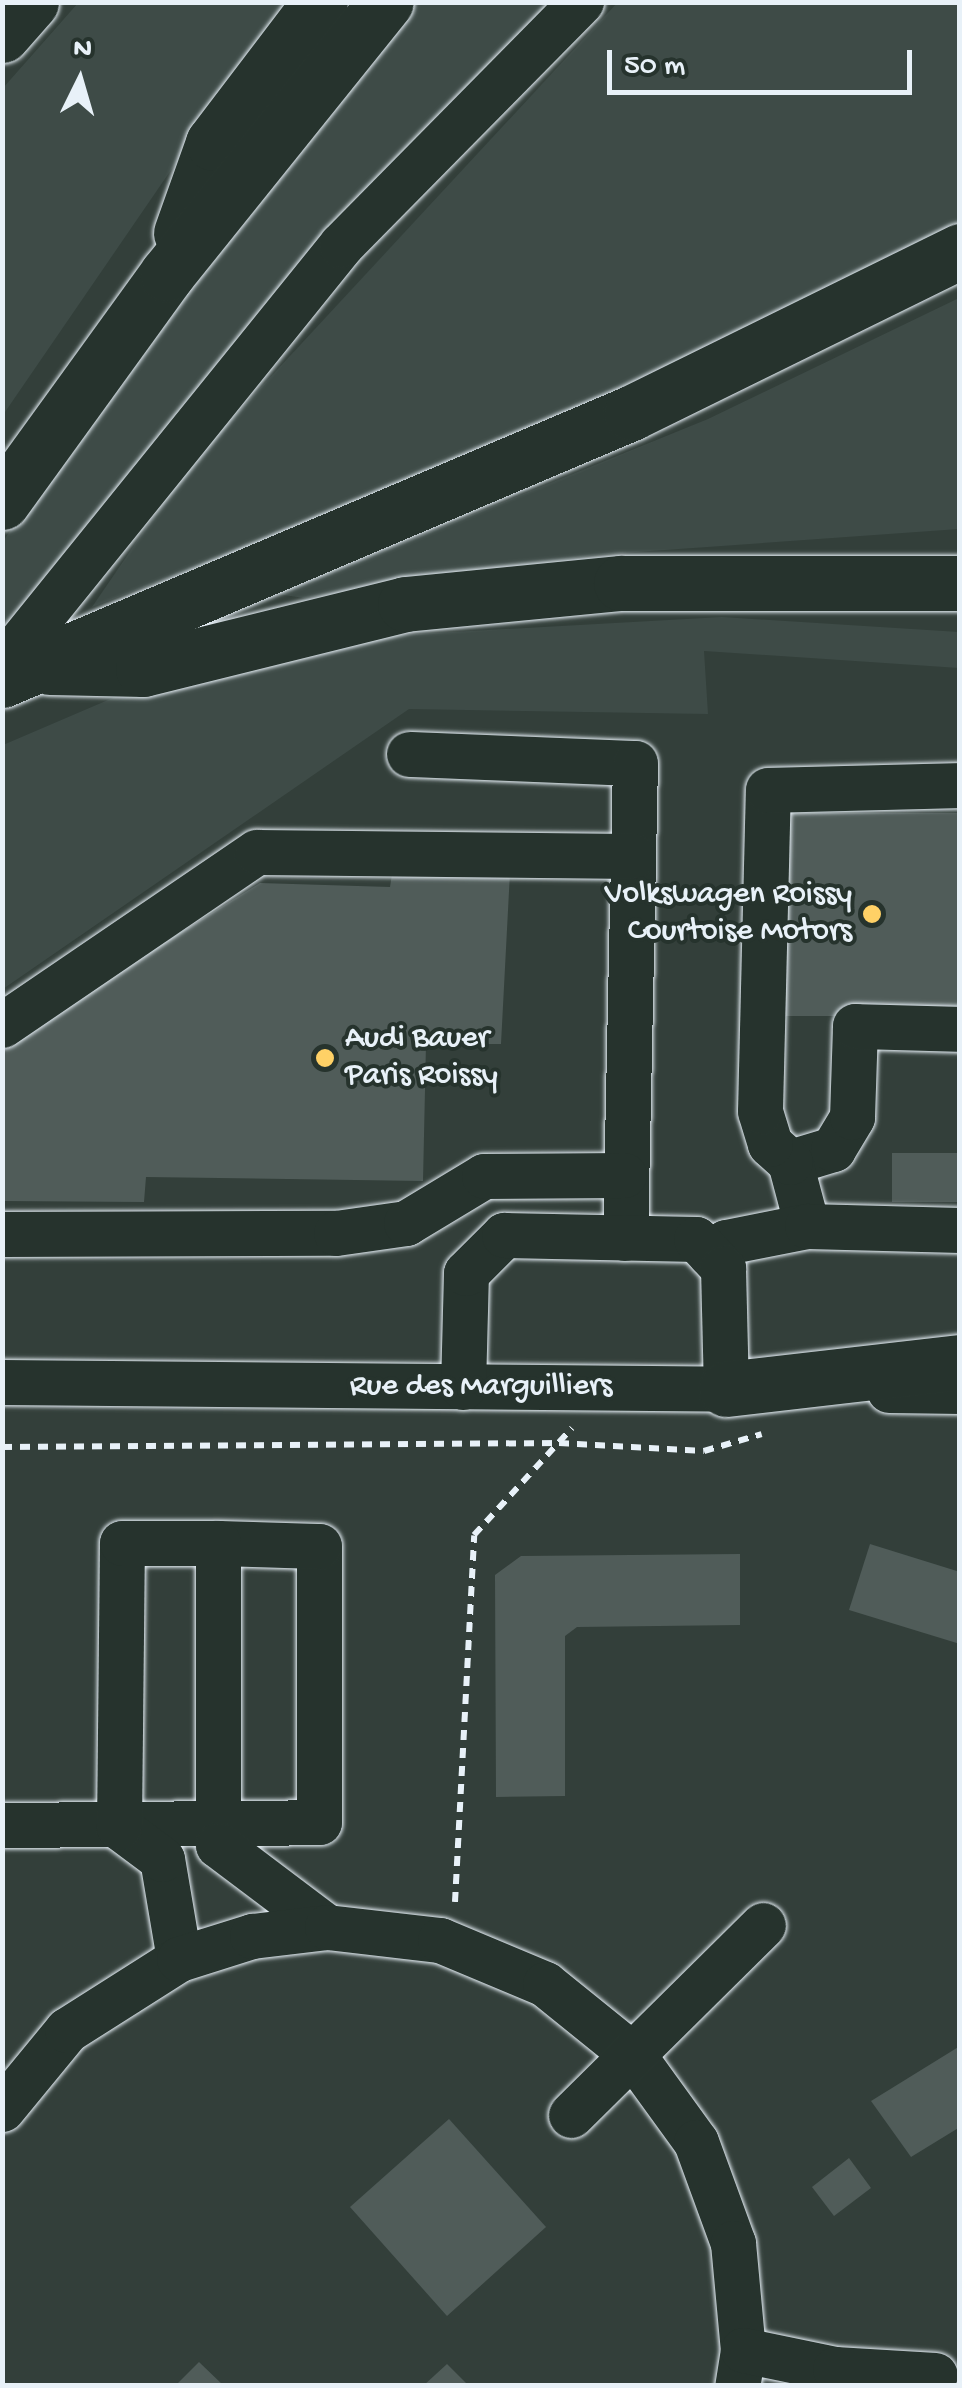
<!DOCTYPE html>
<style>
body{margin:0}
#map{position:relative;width:962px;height:2388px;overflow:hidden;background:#26332d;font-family:"Gochi Hand",sans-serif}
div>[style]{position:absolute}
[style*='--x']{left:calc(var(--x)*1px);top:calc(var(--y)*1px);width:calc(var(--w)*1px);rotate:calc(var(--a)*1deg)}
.built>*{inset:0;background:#333f3a}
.green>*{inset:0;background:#3e4b47}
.building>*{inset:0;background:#505c59}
.path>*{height:6px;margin-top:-3px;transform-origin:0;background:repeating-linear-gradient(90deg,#e8f1f8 0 10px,transparent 0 18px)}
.roads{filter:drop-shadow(0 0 2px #e8f1f8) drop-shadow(0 0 2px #e8f1f8)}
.minor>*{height:45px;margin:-22.5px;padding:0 22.5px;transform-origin:22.5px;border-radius:22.5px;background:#26332d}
.major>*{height:55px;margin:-27.5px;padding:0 27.5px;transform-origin:27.5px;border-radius:27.5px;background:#26332d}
.highway>*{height:55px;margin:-27.5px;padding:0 27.5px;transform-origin:27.5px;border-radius:27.5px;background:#26332d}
.dots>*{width:28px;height:28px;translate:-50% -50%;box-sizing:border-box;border:5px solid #26332d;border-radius:50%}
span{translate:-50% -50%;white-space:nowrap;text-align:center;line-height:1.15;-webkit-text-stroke:8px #26332d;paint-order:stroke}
.poi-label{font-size:32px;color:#e8f1f8}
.right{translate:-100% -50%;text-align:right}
.left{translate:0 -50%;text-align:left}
.street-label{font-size:32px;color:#e8f1f8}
.frame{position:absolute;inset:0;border:5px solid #e8f1f8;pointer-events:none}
.north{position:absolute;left:30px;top:30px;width:100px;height:100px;-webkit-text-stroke:8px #26332d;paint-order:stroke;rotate:5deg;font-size:28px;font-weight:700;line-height:40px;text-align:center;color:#e8f1f8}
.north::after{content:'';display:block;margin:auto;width:35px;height:45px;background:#e8f1f8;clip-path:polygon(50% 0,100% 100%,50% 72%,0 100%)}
.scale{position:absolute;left:607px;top:50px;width:305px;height:45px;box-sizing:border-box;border:5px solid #e8f1f8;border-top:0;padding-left:12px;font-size:30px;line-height:35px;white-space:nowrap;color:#e8f1f8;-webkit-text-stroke:8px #26332d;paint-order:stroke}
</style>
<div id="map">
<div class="built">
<div style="clip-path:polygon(3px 3px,959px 3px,959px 2385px,3px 2385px)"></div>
</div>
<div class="green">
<div style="clip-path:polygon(78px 3px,299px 3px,171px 170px,3px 415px,3px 88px)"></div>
<div style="clip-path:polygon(413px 3px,559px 3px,3px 635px,3px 541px,241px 217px)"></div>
<div style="clip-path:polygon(617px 3px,959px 3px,959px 231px,403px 488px,92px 607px,189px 465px)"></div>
<div style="clip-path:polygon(959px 298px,959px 529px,594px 555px,304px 598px,277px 594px,708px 419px)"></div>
<div style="clip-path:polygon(722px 617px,959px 632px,959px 668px,704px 651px,708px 714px,409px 709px,3px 989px,3px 745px,122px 694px,364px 637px)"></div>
</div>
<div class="building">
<div style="clip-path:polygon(785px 813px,960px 813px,960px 1016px,785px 1016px)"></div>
<div style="clip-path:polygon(393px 868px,510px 872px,501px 1044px,426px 1044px,423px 1181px,146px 1177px,144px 1202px,2px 1201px,2px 1044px,260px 883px,390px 887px)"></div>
<div style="clip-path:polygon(892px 1153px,960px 1153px,960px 1202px,892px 1202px)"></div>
<div style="clip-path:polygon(870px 1544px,960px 1572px,960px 1644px,849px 1610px)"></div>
<div style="clip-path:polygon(740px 1554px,740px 1625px,577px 1627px,565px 1636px,565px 1796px,496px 1797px,495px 1575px,521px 1556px)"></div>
<div style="clip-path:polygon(960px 2046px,960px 2127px,911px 2157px,871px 2101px)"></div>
<div style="clip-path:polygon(449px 2119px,546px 2227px,447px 2316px,350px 2207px)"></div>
<div style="clip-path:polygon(849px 2158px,871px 2188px,834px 2216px,812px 2187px)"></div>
<div style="clip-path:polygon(199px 2362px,224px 2386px,175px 2386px)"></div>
<div style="clip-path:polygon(447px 2364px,469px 2386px,423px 2386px)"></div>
</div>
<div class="path">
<div style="--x:2;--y:1447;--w:557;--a:-0.41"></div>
<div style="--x:559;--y:1443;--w:145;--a:3.2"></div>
<div style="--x:704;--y:1451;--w:60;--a:-16.3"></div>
<div style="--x:455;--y:1902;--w:367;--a:-87"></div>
<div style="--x:474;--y:1535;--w:145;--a:-47.5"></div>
</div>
<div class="roads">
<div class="minor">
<div style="--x:2;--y:665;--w:540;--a:-51.09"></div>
<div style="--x:341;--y:245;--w:342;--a:-45.4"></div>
<div style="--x:409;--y:754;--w:226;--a:2.3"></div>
<div style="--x:635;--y:763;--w:475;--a:91.2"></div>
<div style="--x:2;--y:1025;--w:308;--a:-34.2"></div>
<div style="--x:257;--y:852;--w:376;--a:0.6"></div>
<div style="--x:790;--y:1162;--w:45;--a:-16.8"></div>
<div style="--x:833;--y:1149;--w:37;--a:-59"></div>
<div style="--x:852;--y:1117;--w:91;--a:-88.1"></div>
<div style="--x:855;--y:1026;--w:105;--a:1.6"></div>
<div style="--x:807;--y:1226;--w:66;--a:-104.9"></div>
<div style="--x:790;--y:1162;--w:27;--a:-138"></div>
<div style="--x:770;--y:1144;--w:34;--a:-107"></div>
<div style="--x:760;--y:1111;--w:321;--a:-88.6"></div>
<div style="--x:768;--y:790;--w:192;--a:-1.5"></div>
<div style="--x:2;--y:1234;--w:334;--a:-0.2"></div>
<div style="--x:336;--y:1233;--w:71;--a:-8.1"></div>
<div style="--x:406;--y:1223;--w:91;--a:-31.1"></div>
<div style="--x:484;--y:1176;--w:140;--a:-0.4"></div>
<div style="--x:710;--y:1254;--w:20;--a:-37"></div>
<div style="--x:726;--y:1242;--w:83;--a:-11.2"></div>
<div style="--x:807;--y:1226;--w:153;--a:1.5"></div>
<div style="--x:2;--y:1382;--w:758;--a:0.53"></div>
<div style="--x:463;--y:1387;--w:114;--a:-88.5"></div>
<div style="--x:466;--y:1273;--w:54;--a:-45"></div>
<div style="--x:504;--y:1235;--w:192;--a:1.2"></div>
<div style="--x:696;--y:1239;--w:40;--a:47"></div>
<div style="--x:723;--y:1268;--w:121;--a:88.6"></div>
<div style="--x:889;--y:1390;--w:71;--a:0.8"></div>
<div style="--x:2;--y:1825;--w:317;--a:-0.5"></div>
<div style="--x:319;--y:1822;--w:276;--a:-90"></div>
<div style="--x:319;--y:1546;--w:101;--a:-178.3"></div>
<div style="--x:179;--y:1959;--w:101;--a:-99.6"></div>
<div style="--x:162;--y:1859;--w:54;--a:-143.3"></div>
<div style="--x:119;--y:1827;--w:284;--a:-89.4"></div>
<div style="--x:122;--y:1543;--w:96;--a:0"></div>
<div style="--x:218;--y:1543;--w:302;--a:90"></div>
<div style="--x:218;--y:1845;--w:136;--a:37"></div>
<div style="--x:2;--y:2109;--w:102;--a:-50.6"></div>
<div style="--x:67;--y:2030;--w:133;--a:-32.4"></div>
<div style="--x:179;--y:1959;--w:77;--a:-17.5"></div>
<div style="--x:252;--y:1936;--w:76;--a:-6.8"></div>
<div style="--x:327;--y:1927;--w:114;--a:6.6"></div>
<div style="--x:440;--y:1940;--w:114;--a:22.7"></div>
<div style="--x:545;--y:1984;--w:113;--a:38.9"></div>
<div style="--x:633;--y:2055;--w:107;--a:54.1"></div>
<div style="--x:696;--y:2142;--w:108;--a:69.9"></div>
<div style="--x:733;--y:2243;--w:107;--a:84.7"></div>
<div style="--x:743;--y:2350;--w:36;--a:99"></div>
<div style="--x:571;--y:2115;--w:270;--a:-44.7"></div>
<div style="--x:743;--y:2350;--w:94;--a:11.7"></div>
<div style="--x:835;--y:2369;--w:100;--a:3.4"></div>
</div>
<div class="major">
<div style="--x:181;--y:233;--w:96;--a:-70.4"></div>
<div style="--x:213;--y:143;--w:177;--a:-52.8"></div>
<div style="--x:2;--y:502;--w:281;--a:-54.1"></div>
<div style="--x:167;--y:274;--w:349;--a:-51.2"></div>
<div style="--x:50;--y:667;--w:93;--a:1.2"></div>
<div style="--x:143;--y:669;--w:270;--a:-13.9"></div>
<div style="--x:405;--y:604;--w:217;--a:-5.6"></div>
<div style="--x:621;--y:583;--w:339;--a:0"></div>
<div style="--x:2;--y:680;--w:683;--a:-23"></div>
<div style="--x:631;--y:413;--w:367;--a:-26.2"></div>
<div style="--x:726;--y:1389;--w:236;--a:-6.6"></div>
</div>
<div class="highway">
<div style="--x:2;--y:35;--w:44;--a:-48.7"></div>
</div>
</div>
<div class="dots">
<div style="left:872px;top:914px;background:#ffd166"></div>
<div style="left:325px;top:1058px;background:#ffd166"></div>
</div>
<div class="poi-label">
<span class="right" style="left:852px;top:914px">Volkswagen Roissy<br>Courtoise Motors</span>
<span class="left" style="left:345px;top:1058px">Audi Bauer<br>Paris Roissy</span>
</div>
<div class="street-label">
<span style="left:481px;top:1387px">Rue des Marguilliers</span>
</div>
<div class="frame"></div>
<div class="north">N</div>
<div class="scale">50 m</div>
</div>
